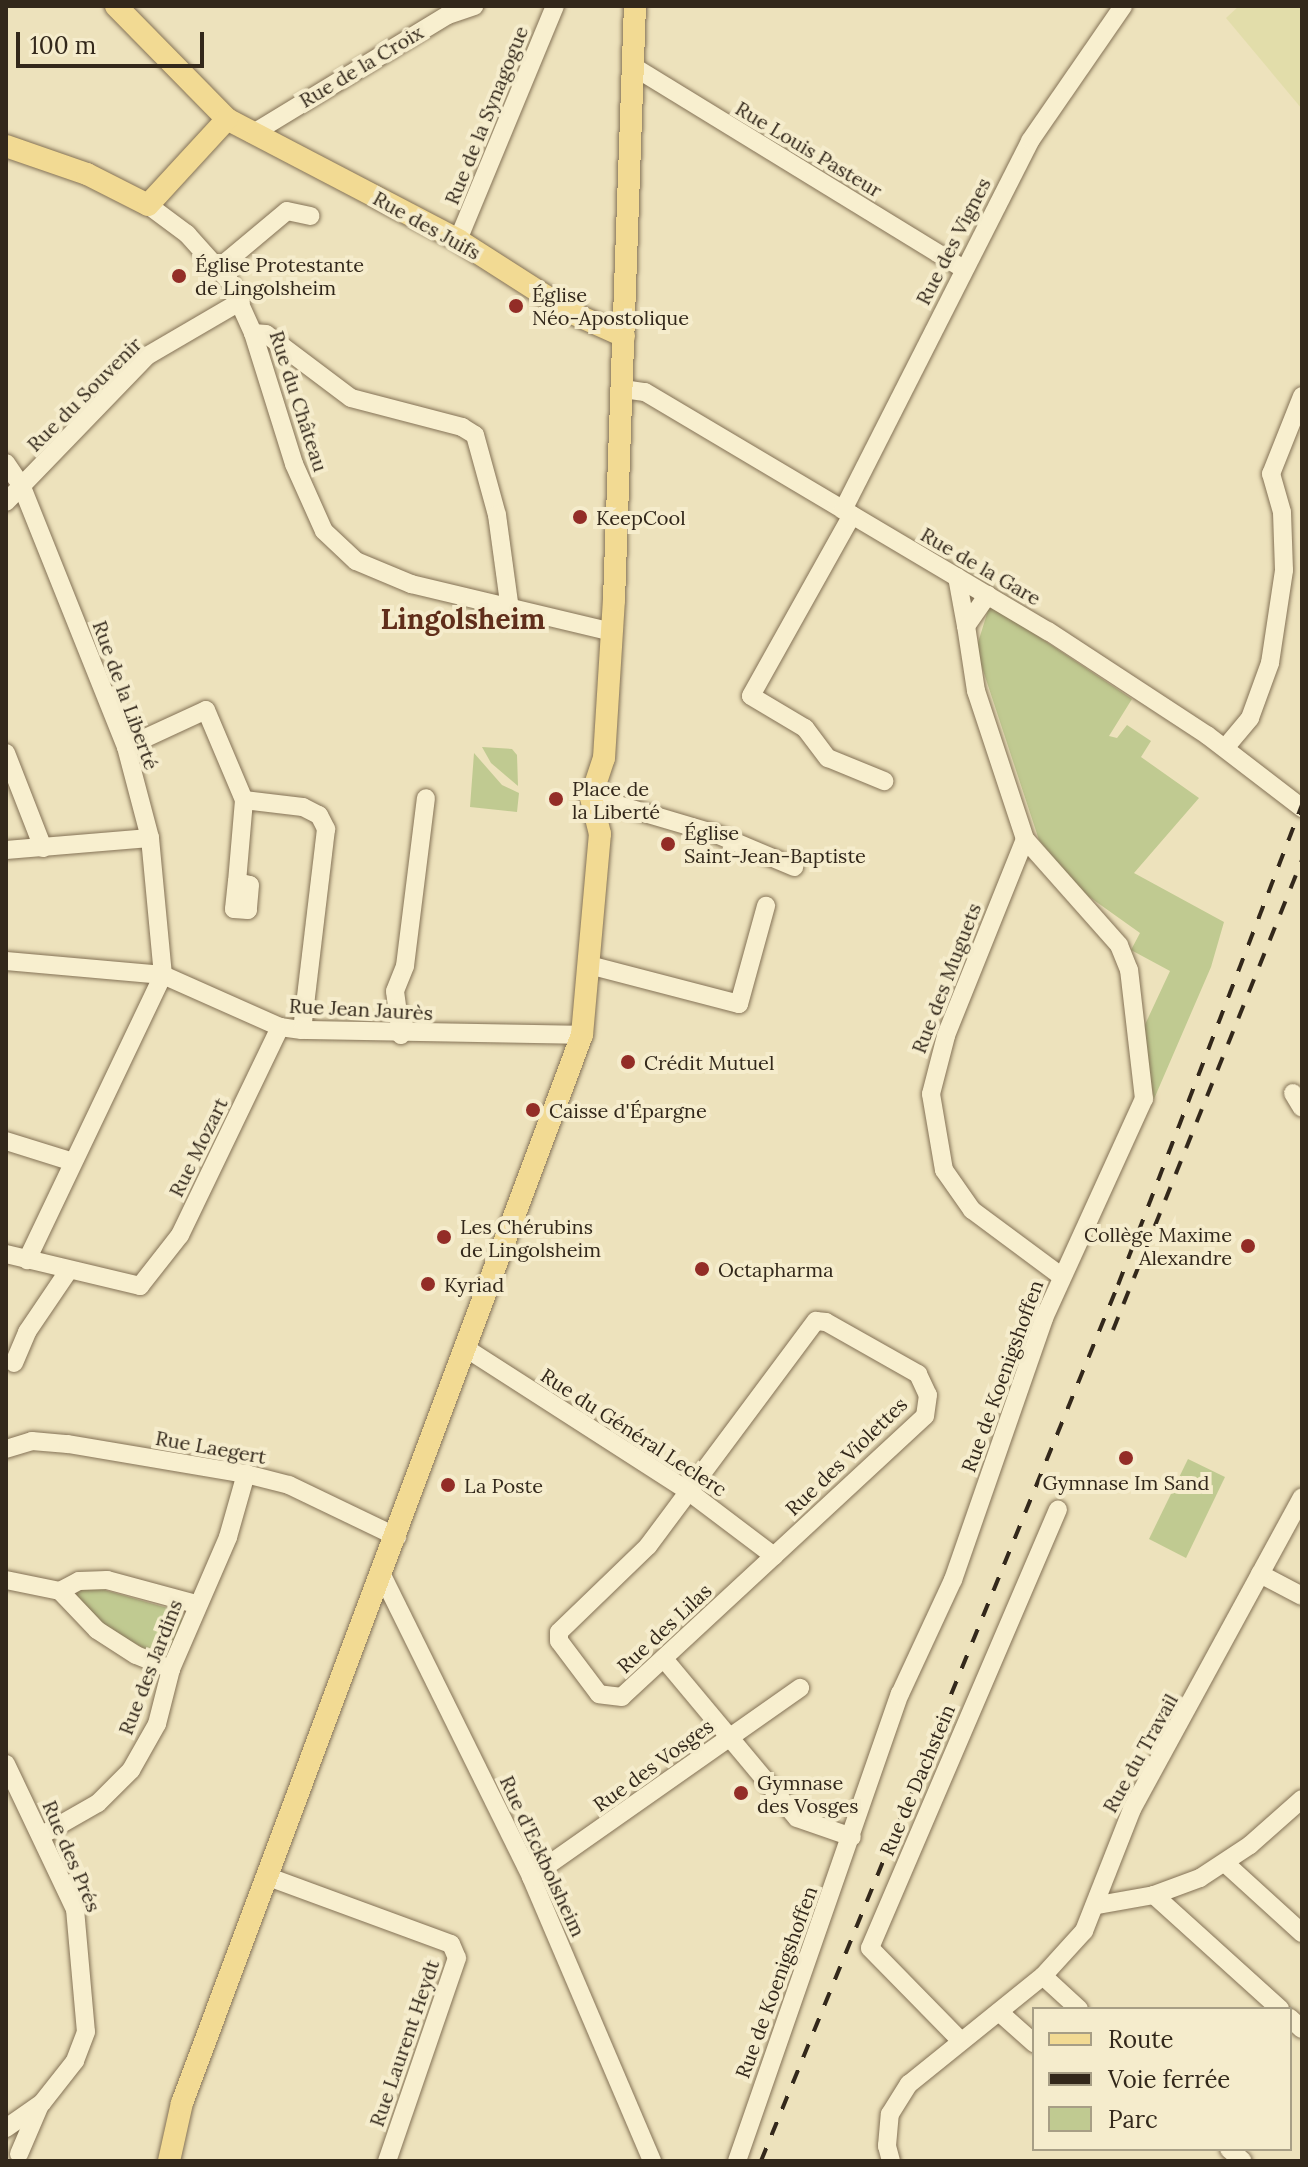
<!DOCTYPE html>
<meta charset="utf-8">
<style>
body{margin:0}
#map{position:relative;width:1308px;height:2167px;overflow:hidden;background:#ede2bc;font-family:Lora,serif}
div>[style]{position:absolute}
[style*='--x']{left:calc(var(--x)*1px);top:calc(var(--y)*1px);width:calc(var(--w)*1px);rotate:calc(var(--a)*1deg)}
.farmland>*{inset:0;background:#e2ddaa}
.green>*{inset:0;background:#c0ca91}
.roads{filter:drop-shadow(0 0 2px #847256) drop-shadow(0 0 2px #847256)}
.minor>*{height:18px;margin:-9px;padding:0 9px;transform-origin:9px;border-radius:9px;background:#f8efcf}
.major>*{height:22px;margin:-11px;padding:0 11px;transform-origin:11px;border-radius:11px;background:#f2da93}
.rail>*{height:4px;margin-top:-2px;transform-origin:0;background:repeating-linear-gradient(90deg,#33281b 0 14px,transparent 0 28px)}
.dots>*{width:22px;height:22px;translate:-50% -50%;box-sizing:border-box;border:4px solid #f5eccc;border-radius:50%}
span{translate:-50% -50%;white-space:nowrap;text-align:center;line-height:1.15;-webkit-text-stroke:8px #f5eccc;paint-order:stroke}
.street-label{font-size:20px;color:#33281b}
.poi-label{font-size:20px;color:#33281b}
.left{translate:0 -50%;text-align:left}
.right{translate:-100% -50%;text-align:right}
.district-label{font-size:28px;color:#602e1b;font-weight:700}
.frame{position:absolute;inset:0;border:8px solid #33281b;pointer-events:none}
.legend{position:absolute;left:1032px;top:2007px;width:260px;height:144px;box-sizing:border-box;background:#f5eccc;border:2px solid #a79e85;margin:0;padding:10px 14px;list-style:none;font-size:24px;color:#33281b}
.legend li{display:flex;align-items:center;gap:16px;height:40px}
.legend b{width:40px;border:2px solid #a79e85}
.scale{position:absolute;left:16px;top:32px;width:188px;height:36px;box-sizing:border-box;border:4px solid #33281b;border-top:0;padding-left:10px;font-size:24px;line-height:28px;white-space:nowrap;color:#33281b;-webkit-text-stroke:6px #f5eccc;paint-order:stroke}
</style>
<div id="map">
<div class="farmland">
<div style="clip-path:polygon(1239px 6px,1302px 6px,1302px 109px,1226px 18px)"></div>
</div>
<div class="green">
<div style="clip-path:polygon(990px 604px,1132px 699px,1109px 736px,1117px 738px,1127px 725px,1151px 741px,1141px 757px,1199px 798px,1134px 873px,1224px 922px,1211px 967px,1154px 1099px,1142px 1031px,1170px 971px,1131px 950px,1140px 933px,1081px 891px,1039px 840px,976px 649px)"></div>
<div style="clip-path:polygon(482px 747px,512px 749px,517px 755px,518px 786px,491px 763px)"></div>
<div style="clip-path:polygon(474px 753px,502px 785px,519px 793px,517px 812px,470px 807px)"></div>
<div style="clip-path:polygon(1188px 1459px,1225px 1477px,1186px 1558px,1149px 1539px)"></div>
<div style="clip-path:polygon(101px 1589px,178px 1611px,182px 1620px,171px 1651px,160px 1657px,109px 1629px,76px 1596px,78px 1590px)"></div>
</div>
<div class="roads">
<div class="minor">
<div style="--x:634;--y:67;--w:385;--a:31.5"></div>
<div style="--x:252;--y:134;--w:229;--a:-31.3"></div>
<div style="--x:448;--y:15;--w:28;--a:-19"></div>
<div style="--x:148;--y:205;--w:49;--a:36.6"></div>
<div style="--x:187;--y:234;--w:64;--a:48.1"></div>
<div style="--x:230;--y:282;--w:56;--a:65.7"></div>
<div style="--x:253;--y:333;--w:137;--a:72.6"></div>
<div style="--x:294;--y:464;--w:73;--a:65.9"></div>
<div style="--x:324;--y:531;--w:44;--a:43.2"></div>
<div style="--x:356;--y:561;--w:60;--a:22.7"></div>
<div style="--x:411;--y:584;--w:207;--a:13.4"></div>
<div style="--x:458;--y:240;--w:253;--a:-67.5"></div>
<div style="--x:220;--y:267;--w:87;--a:-39.9"></div>
<div style="--x:287;--y:211;--w:24;--a:12"></div>
<div style="--x:253;--y:333;--w:13;--a:4"></div>
<div style="--x:266;--y:334;--w:106;--a:37"></div>
<div style="--x:351;--y:398;--w:115;--a:14.6"></div>
<div style="--x:462;--y:427;--w:15;--a:32"></div>
<div style="--x:475;--y:435;--w:83;--a:74.6"></div>
<div style="--x:497;--y:515;--w:96;--a:82.2"></div>
<div style="--x:623;--y:389;--w:22;--a:8"></div>
<div style="--x:645;--y:392;--w:469;--a:30.7"></div>
<div style="--x:1048;--y:631;--w:190;--a:33.2"></div>
<div style="--x:1207;--y:735;--w:120;--a:37.5"></div>
<div style="--x:6;--y:463;--w:29;--a:56"></div>
<div style="--x:22;--y:487;--w:280;--a:68.2"></div>
<div style="--x:126;--y:747;--w:94;--a:75.2"></div>
<div style="--x:150;--y:838;--w:138;--a:84.6"></div>
<div style="--x:163;--y:975;--w:316;--a:115.5"></div>
<div style="--x:6;--y:502;--w:203;--a:-46"></div>
<div style="--x:147;--y:356;--w:109;--a:-30.3"></div>
<div style="--x:843;--y:510;--w:414;--a:-63.1"></div>
<div style="--x:1030;--y:141;--w:164;--a:-55.4"></div>
<div style="--x:852;--y:515;--w:207;--a:119.2"></div>
<div style="--x:751;--y:696;--w:63;--a:30.7"></div>
<div style="--x:805;--y:728;--w:38;--a:53"></div>
<div style="--x:828;--y:758;--w:61;--a:22.3"></div>
<div style="--x:957;--y:577;--w:50;--a:79.6"></div>
<div style="--x:966;--y:626;--w:38;--a:-55"></div>
<div style="--x:126;--y:747;--w:88;--a:-24.8"></div>
<div style="--x:206;--y:710;--w:98;--a:67.1"></div>
<div style="--x:244;--y:800;--w:59;--a:6.8"></div>
<div style="--x:303;--y:807;--w:18;--a:27"></div>
<div style="--x:319;--y:815;--w:16;--a:63"></div>
<div style="--x:326;--y:829;--w:202;--a:96.8"></div>
<div style="--x:1225;--y:748;--w:39;--a:-50"></div>
<div style="--x:1250;--y:718;--w:59;--a:-70"></div>
<div style="--x:1270;--y:663;--w:94;--a:-81.4"></div>
<div style="--x:1284;--y:570;--w:58;--a:-92"></div>
<div style="--x:1282;--y:512;--w:40;--a:-106"></div>
<div style="--x:1271;--y:474;--w:84;--a:-68.3"></div>
<div style="--x:6;--y:753;--w:102;--a:68.7"></div>
<div style="--x:591;--y:797;--w:130;--a:16.5"></div>
<div style="--x:716;--y:834;--w:85;--a:22.9"></div>
<div style="--x:1025;--y:839;--w:212;--a:111.9"></div>
<div style="--x:946;--y:1036;--w:60;--a:104.5"></div>
<div style="--x:931;--y:1094;--w:77;--a:80.3"></div>
<div style="--x:944;--y:1170;--w:49;--a:55"></div>
<div style="--x:972;--y:1210;--w:111;--a:36.6"></div>
<div style="--x:6;--y:850;--w:144;--a:-4.8"></div>
<div style="--x:237;--y:882;--w:82;--a:-85.1"></div>
<div style="--x:237;--y:882;--w:13;--a:13"></div>
<div style="--x:250;--y:885;--w:25;--a:95"></div>
<div style="--x:248;--y:910;--w:14;--a:-176"></div>
<div style="--x:234;--y:909;--w:27;--a:-84"></div>
<div style="--x:6;--y:961;--w:158;--a:5.1"></div>
<div style="--x:163;--y:975;--w:128;--a:24"></div>
<div style="--x:280;--y:1027;--w:22;--a:8"></div>
<div style="--x:302;--y:1030;--w:280;--a:1"></div>
<div style="--x:589;--y:965;--w:155;--a:14.6"></div>
<div style="--x:739;--y:1004;--w:102;--a:-74.6"></div>
<div style="--x:401;--y:1035;--w:44;--a:-97.8"></div>
<div style="--x:395;--y:991;--w:27;--a:-68"></div>
<div style="--x:405;--y:966;--w:169;--a:-82.9"></div>
<div style="--x:1293;--y:1093;--w:17;--a:59"></div>
<div style="--x:6;--y:1141;--w:70;--a:17.4"></div>
<div style="--x:6;--y:1254;--w:138;--a:13.4"></div>
<div style="--x:140;--y:1286;--w:65;--a:-51.9"></div>
<div style="--x:180;--y:1235;--w:231;--a:-64.3"></div>
<div style="--x:816;--y:1321;--w:10;--a:6"></div>
<div style="--x:826;--y:1322;--w:106;--a:29.5"></div>
<div style="--x:918;--y:1374;--w:23;--a:65"></div>
<div style="--x:928;--y:1395;--w:21;--a:98"></div>
<div style="--x:925;--y:1416;--w:413;--a:137.2"></div>
<div style="--x:622;--y:1697;--w:23;--a:-173"></div>
<div style="--x:599;--y:1694;--w:66;--a:-127"></div>
<div style="--x:559;--y:1641;--w:9;--a:-90"></div>
<div style="--x:559;--y:1632;--w:124;--a:-44"></div>
<div style="--x:648;--y:1546;--w:281;--a:-53.3"></div>
<div style="--x:467;--y:1349;--w:263;--a:32.7"></div>
<div style="--x:688;--y:1491;--w:108;--a:37.1"></div>
<div style="--x:14;--y:1363;--w:34;--a:-67"></div>
<div style="--x:27;--y:1332;--w:75;--a:-55.9"></div>
<div style="--x:6;--y:1449;--w:27;--a:-17"></div>
<div style="--x:32;--y:1441;--w:36;--a:5"></div>
<div style="--x:68;--y:1444;--w:181;--a:9.6"></div>
<div style="--x:246;--y:1474;--w:44;--a:14.3"></div>
<div style="--x:289;--y:1485;--w:120;--a:25.7"></div>
<div style="--x:1260;--y:1574;--w:47;--a:27.6"></div>
<div style="--x:382;--y:1575;--w:337;--a:63.7"></div>
<div style="--x:531;--y:1877;--w:309;--a:66.9"></div>
<div style="--x:6;--y:1580;--w:55;--a:11.5"></div>
<div style="--x:60;--y:1591;--w:54;--a:46.5"></div>
<div style="--x:97;--y:1630;--w:46;--a:32.7"></div>
<div style="--x:136;--y:1655;--w:38;--a:22"></div>
<div style="--x:60;--y:1591;--w:21;--a:-28"></div>
<div style="--x:79;--y:1581;--w:28;--a:-2"></div>
<div style="--x:107;--y:1580;--w:92;--a:15.1"></div>
<div style="--x:664;--y:1659;--w:207;--a:50.1"></div>
<div style="--x:797;--y:1818;--w:58;--a:19.1"></div>
<div style="--x:6;--y:1764;--w:161;--a:64.6"></div>
<div style="--x:75;--y:1909;--w:123;--a:84.9"></div>
<div style="--x:86;--y:2032;--w:31;--a:111"></div>
<div style="--x:75;--y:2061;--w:53;--a:128.2"></div>
<div style="--x:42;--y:2103;--w:44;--a:145.2"></div>
<div style="--x:42;--y:1835;--w:64;--a:-29.7"></div>
<div style="--x:98;--y:1803;--w:47;--a:-45"></div>
<div style="--x:131;--y:1770;--w:53;--a:-60.5"></div>
<div style="--x:157;--y:1724;--w:57;--a:-75.7"></div>
<div style="--x:171;--y:1669;--w:144;--a:-66.6"></div>
<div style="--x:228;--y:1537;--w:66;--a:-74.1"></div>
<div style="--x:1225;--y:1863;--w:104;--a:42.3"></div>
<div style="--x:266;--y:1876;--w:197;--a:20.2"></div>
<div style="--x:451;--y:1944;--w:15;--a:67"></div>
<div style="--x:457;--y:1958;--w:215;--a:109"></div>
<div style="--x:531;--y:1877;--w:329;--a:-35.1"></div>
<div style="--x:1154;--y:1895;--w:170;--a:42.1"></div>
<div style="--x:1098;--y:1905;--w:57;--a:-10.1"></div>
<div style="--x:1154;--y:1895;--w:49;--a:-20.3"></div>
<div style="--x:1200;--y:1878;--w:60;--a:-33.4"></div>
<div style="--x:1250;--y:1845;--w:69;--a:-41.5"></div>
<div style="--x:1043;--y:1976;--w:49;--a:42.5"></div>
<div style="--x:999;--y:2012;--w:47;--a:41.5"></div>
<div style="--x:1290;--y:2018;--w:16;--a:43"></div>
<div style="--x:961;--y:2041;--w:130;--a:-134.4"></div>
<div style="--x:870;--y:1948;--w:477;--a:-66.8"></div>
<div style="--x:1229;--y:2149;--w:18;--a:41"></div>
<div style="--x:19;--y:2154;--w:53;--a:-66.8"></div>
<div style="--x:737;--y:2161;--w:495;--a:-70.8"></div>
<div style="--x:900;--y:1694;--w:126;--a:-65.1"></div>
<div style="--x:953;--y:1580;--w:277;--a:-70.8"></div>
<div style="--x:1044;--y:1318;--w:241;--a:-65.5"></div>
<div style="--x:1144;--y:1099;--w:130;--a:-96.6"></div>
<div style="--x:1129;--y:970;--w:27;--a:-112"></div>
<div style="--x:1119;--y:945;--w:142;--a:-131.6"></div>
<div style="--x:1025;--y:839;--w:156;--a:-108.3"></div>
<div style="--x:976;--y:691;--w:66;--a:-98.7"></div>
<div style="--x:891;--y:2161;--w:16;--a:-105"></div>
<div style="--x:887;--y:2146;--w:32;--a:-85"></div>
<div style="--x:890;--y:2114;--w:36;--a:-58"></div>
<div style="--x:909;--y:2084;--w:172;--a:-38.9"></div>
<div style="--x:1043;--y:1976;--w:61;--a:-47.7"></div>
<div style="--x:1084;--y:1931;--w:131;--a:-68.5"></div>
<div style="--x:1132;--y:1809;--w:355;--a:-61.4"></div>
</div>
<div class="major">
<div style="--x:116;--y:6;--w:158;--a:45.5"></div>
<div style="--x:227;--y:119;--w:261;--a:27.6"></div>
<div style="--x:458;--y:240;--w:135;--a:32.6"></div>
<div style="--x:572;--y:313;--w:57;--a:23.9"></div>
<div style="--x:6;--y:146;--w:86;--a:19.1"></div>
<div style="--x:87;--y:174;--w:68;--a:26.9"></div>
<div style="--x:148;--y:205;--w:117;--a:-47.4"></div>
<div style="--x:169;--y:2161;--w:59;--a:-77.4"></div>
<div style="--x:182;--y:2103;--w:1140;--a:-69.47"></div>
<div style="--x:582;--y:1035;--w:202;--a:-84.9"></div>
<div style="--x:600;--y:834;--w:38;--a:-104"></div>
<div style="--x:591;--y:797;--w:41;--a:-71.6"></div>
<div style="--x:604;--y:758;--w:158;--a:-86.4"></div>
<div style="--x:614;--y:600;--w:594;--a:-87.98"></div>
</div>
</div>
<div class="rail">
<div style="--x:1113;--y:1330;--w:507;--a:-68.09"></div>
<div style="--x:761;--y:2161;--w:946;--a:-67.83"></div>
<div style="--x:1118;--y:1285;--w:514;--a:-69.03"></div>
</div>
<div class="dots">
<div style="left:179px;top:276px;background:#932d27"></div>
<div style="left:516px;top:306px;background:#932d27"></div>
<div style="left:580px;top:517px;background:#932d27"></div>
<div style="left:556px;top:799px;background:#932d27"></div>
<div style="left:668px;top:844px;background:#932d27"></div>
<div style="left:628px;top:1062px;background:#932d27"></div>
<div style="left:533px;top:1110px;background:#932d27"></div>
<div style="left:444px;top:1237px;background:#932d27"></div>
<div style="left:1248px;top:1246px;background:#932d27"></div>
<div style="left:702px;top:1269px;background:#932d27"></div>
<div style="left:428px;top:1284px;background:#932d27"></div>
<div style="left:1126px;top:1458px;background:#932d27"></div>
<div style="left:448px;top:1485px;background:#932d27"></div>
<div style="left:741px;top:1793px;background:#932d27"></div>
</div>
<div class="street-label">
<span style="left:361px;top:66px;rotate:-31deg">Rue de la Croix</span>
<span style="left:486px;top:115px;rotate:-68deg">Rue de la Synagogue</span>
<span style="left:809px;top:149px;rotate:31deg">Rue Louis Pasteur</span>
<span style="left:427px;top:225px;rotate:29deg">Rue des Juifs</span>
<span style="left:953px;top:241px;rotate:-63deg">Rue des Vignes</span>
<span style="left:84px;top:394px;rotate:-45deg">Rue du Souvenir</span>
<span style="left:299px;top:401px;rotate:72deg">Rue du Château</span>
<span style="left:981px;top:566px;rotate:30deg">Rue de la Gare</span>
<span style="left:126px;top:695px;rotate:70deg">Rue de la Liberté</span>
<span style="left:946px;top:978px;rotate:-69deg">Rue des Muguets</span>
<span style="left:361px;top:1009px;rotate:3deg">Rue Jean Jaurès</span>
<span style="left:198px;top:1147px;rotate:-64deg">Rue Mozart</span>
<span style="left:1002px;top:1376px;rotate:-70deg">Rue de Koenigshoffen</span>
<span style="left:634px;top:1432px;rotate:33deg">Rue du Général Leclerc</span>
<span style="left:211px;top:1447px;rotate:10deg">Rue Laegert</span>
<span style="left:846px;top:1456px;rotate:-44deg">Rue des Violettes</span>
<span style="left:664px;top:1628px;rotate:-43deg">Rue des Lilas</span>
<span style="left:150px;top:1667px;rotate:-69deg">Rue des Jardins</span>
<span style="left:1140px;top:1753px;rotate:-61deg">Rue du Travail</span>
<span style="left:653px;top:1765px;rotate:-36deg">Rue des Vosges</span>
<span style="left:917px;top:1780px;rotate:-67deg">Rue de Dachstein</span>
<span style="left:72px;top:1856px;rotate:67deg">Rue des Prés</span>
<span style="left:543px;top:1856px;rotate:65deg">Rue d'Eckbolsheim</span>
<span style="left:776px;top:1982px;rotate:-70deg">Rue de Koenigshoffen</span>
<span style="left:404px;top:2043px;rotate:-71deg">Rue Laurent Heydt</span>
</div>
<div class="poi-label">
<span class="left" style="left:195px;top:276px">Église Protestante<br>de Lingolsheim</span>
<span class="left" style="left:532px;top:306px">Église<br>Néo-Apostolique</span>
<span class="left" style="left:596px;top:517px">KeepCool</span>
<span class="left" style="left:572px;top:800px">Place de<br>la Liberté</span>
<span class="left" style="left:684px;top:844px">Église<br>Saint-Jean-Baptiste</span>
<span class="left" style="left:644px;top:1062px">Crédit Mutuel</span>
<span class="left" style="left:549px;top:1110px">Caisse d'Épargne</span>
<span class="left" style="left:460px;top:1238px">Les Chérubins<br>de Lingolsheim</span>
<span class="right" style="left:1232px;top:1246px">Collège Maxime<br>Alexandre</span>
<span class="left" style="left:718px;top:1269px">Octapharma</span>
<span class="left" style="left:444px;top:1284px">Kyriad</span>
<span style="left:1126px;top:1482px">Gymnase Im Sand</span>
<span class="left" style="left:464px;top:1485px">La Poste</span>
<span class="left" style="left:757px;top:1794px">Gymnase<br>des Vosges</span>
</div>
<div class="district-label">
<span style="left:463px;top:619px">Lingolsheim</span>
</div>
<div class="frame"></div>
<ul class="legend">
<li><b style="height:10px;background:#f2da93"></b>Route</li>
<li><b style="height:10px;background:#33281b"></b>Voie ferrée</li>
<li><b style="height:22px;background:#c0ca91"></b>Parc</li>
</ul>
<div class="scale">100 m</div>
</div>
